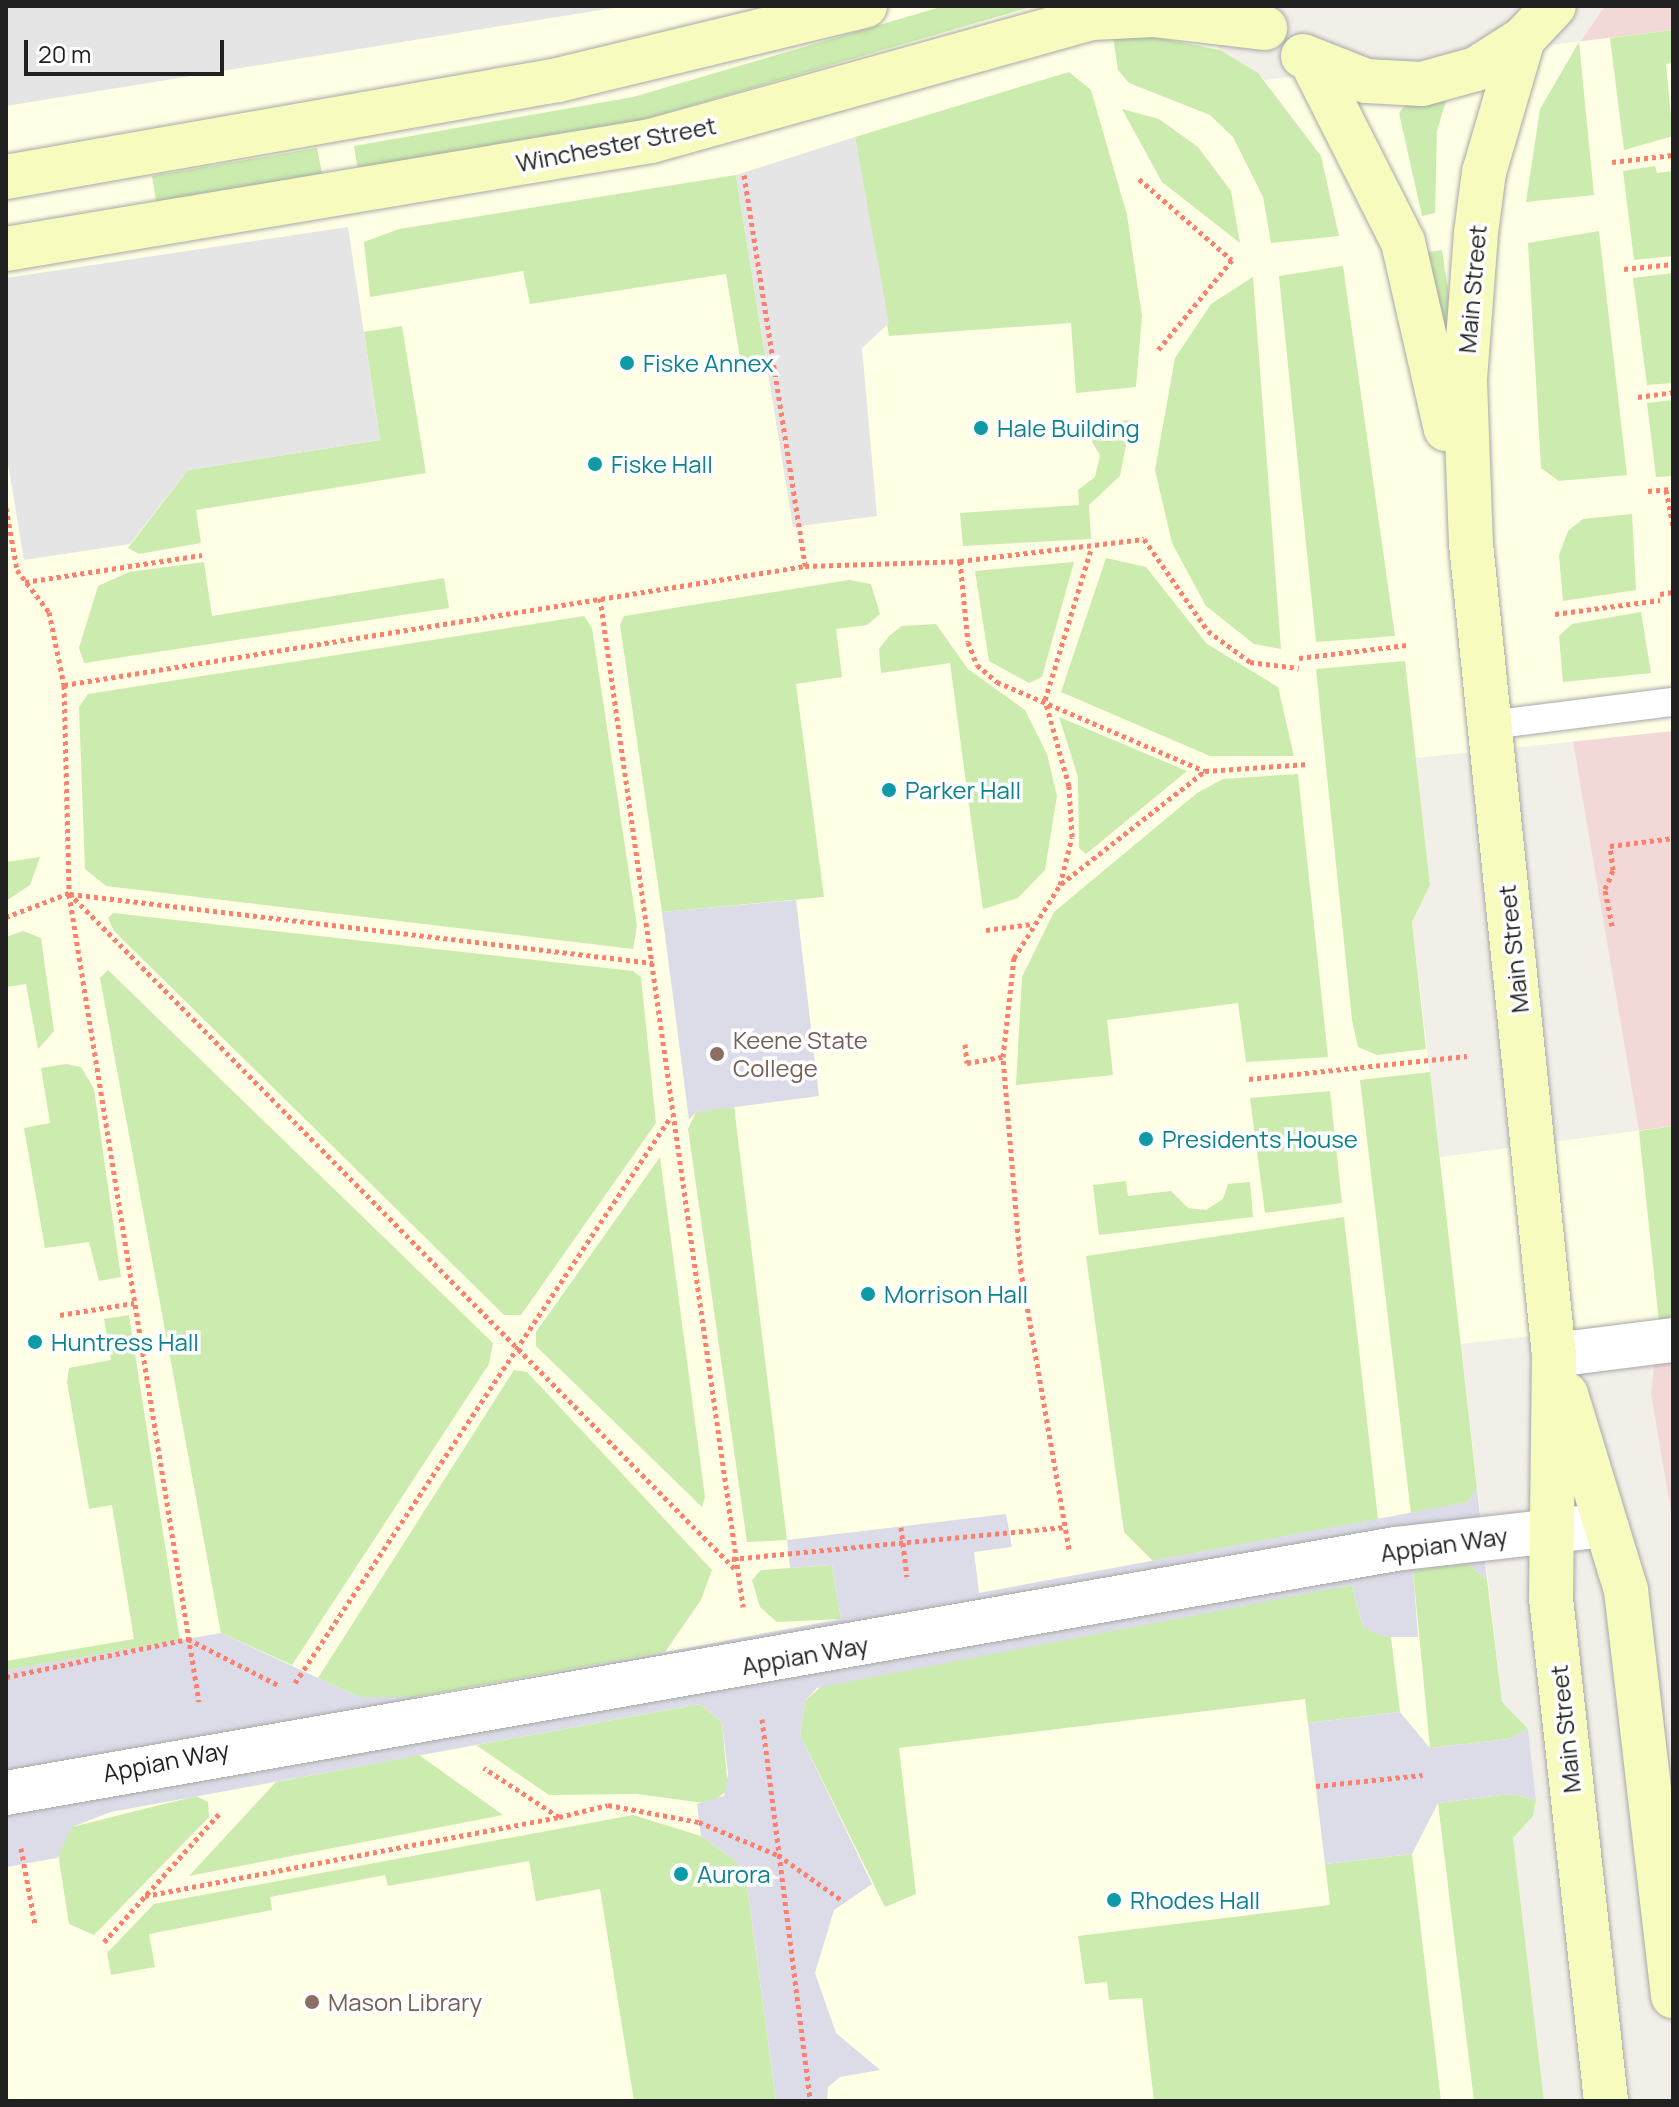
<!DOCTYPE html>
<style>
body{margin:0}
#map{position:relative;width:1679px;height:2107px;overflow:hidden;background:#f2efe8;font-family:Manrope,sans-serif}
div>[style]{position:absolute}
[style*='--x']{left:calc(var(--x)*1px);top:calc(var(--y)*1px);width:calc(var(--w)*1px);rotate:calc(var(--a)*1deg)}
.commercial>*{inset:0;background:#f2d9d8}
.education>*{inset:0;background:#feffe4}
.grass>*{inset:0;background:#cbecae}
.parking>*{inset:0;background:#e5e5e5}
.plaza>*{inset:0;background:#dcdce8}
.path>*{height:5px;margin-top:-2.5px;transform-origin:0;background:repeating-linear-gradient(90deg,#fd806e 0 4px,transparent 0 8px)}
.roads{filter:drop-shadow(0 0 2px #a8a8a8) drop-shadow(0 0 2px #a8a8a8)}
.lane>*{height:28px;margin:-14px;padding:0 14px;transform-origin:14px;border-radius:14px;background:#fff}
.street>*{height:44px;margin:-22px;padding:0 22px;transform-origin:22px;border-radius:22px;background:#fff}
.secondary>*{height:44px;margin:-22px;padding:0 22px;transform-origin:22px;border-radius:22px;background:#f7fbbd}
.dots>*{width:22px;height:22px;translate:-50% -50%;box-sizing:border-box;border:4px solid #fff;border-radius:50%}
span{translate:-50% -50%;white-space:nowrap;text-align:center;line-height:1.15;-webkit-text-stroke:7px #fff;paint-order:stroke}
.street-label{font-size:24px;color:#212121}
.culture-label{font-size:24px;color:#0d838f}
.left{translate:0 -50%;text-align:left}
.education-label{font-size:24px;color:#785e54}
.frame{position:absolute;inset:0;border:8px solid #212121;pointer-events:none}
.scale{position:absolute;left:24px;top:40px;width:200px;height:36px;box-sizing:border-box;border:4px solid #212121;border-top:0;padding-left:10px;font-size:24px;line-height:28px;white-space:nowrap;color:#212121;-webkit-text-stroke:6px #fff;paint-order:stroke}
</style>
<div id="map">
<div class="commercial">
<div style="clip-path:polygon(1605px 6px,1673px 6px,1673px 1523px,1651px 1394px,1659px 1322px,1639px 1131px,1563px 682px,1559px 73px)"></div>
</div>
<div class="education">
<div style="clip-path:polygon(6px 6px,1192px 6px,1220px 50px,1265px 80px,1673px 30px,1673px 731px,1416px 758px,1430px 885px,1412px 922px,1440px 1157px,1673px 1126px,1673px 1320px,1461px 1344px,1502px 1702px,1528px 1729px,1536px 1800px,1533px 1816px,1513px 1838px,1544px 2101px,6px 2101px)"></div>
</div>
<div class="grass">
<div style="clip-path:polygon(944px 6px,1034px 6px,590px 135px,358px 171px,354px 146px,633px 97px)"></div>
<div style="clip-path:polygon(1673px 30px,1673px 63px,1666px 64px,1673px 136px,1624px 150px,1610px 38px)"></div>
<div style="clip-path:polygon(1143px 35px,1220px 50px,1258px 73px,1321px 156px,1339px 236px,1271px 243px,1263px 197px,1233px 137px,1210px 115px,1129px 83px,1118px 70px,1113px 37px)"></div>
<div style="clip-path:polygon(1579px 42px,1594px 195px,1526px 202px,1540px 109px)"></div>
<div style="clip-path:polygon(1069px 72px,1091px 90px,1127px 215px,1142px 316px,1136px 387px,1076px 393px,1071px 323px,889px 336px,855px 137px)"></div>
<div style="clip-path:polygon(1448px 94px,1437px 131px,1435px 213px,1422px 216px,1399px 113px,1406px 104px)"></div>
<div style="clip-path:polygon(1122px 109px,1159px 119px,1198px 147px,1231px 191px,1240px 243px,1162px 182px)"></div>
<div style="clip-path:polygon(317px 148px,323px 178px,157px 206px,152px 176px)"></div>
<div style="clip-path:polygon(1655px 166px,1657px 173px,1673px 171px,1673px 256px,1634px 260px,1623px 171px)"></div>
<div style="clip-path:polygon(736px 175px,766px 361px,741px 364px,726px 274px,530px 304px,523px 271px,370px 297px,364px 242px,399px 229px)"></div>
<div style="clip-path:polygon(1599px 231px,1627px 475px,1559px 481px,1541px 468px,1528px 243px)"></div>
<div style="clip-path:polygon(1442px 250px,1460px 368px,1459px 378px,1422px 253px)"></div>
<div style="clip-path:polygon(1343px 266px,1395px 636px,1316px 642px,1279px 276px)"></div>
<div style="clip-path:polygon(1673px 273px,1673px 383px,1647px 385px,1633px 278px)"></div>
<div style="clip-path:polygon(1253px 277px,1281px 649px,1254px 644px,1206px 606px,1172px 543px,1155px 470px,1175px 358px,1211px 304px)"></div>
<div style="clip-path:polygon(402px 326px,426px 473px,196px 510px,201px 543px,139px 554px,128px 548px,188px 470px,380px 440px,364px 332px)"></div>
<div style="clip-path:polygon(1673px 400px,1673px 476px,1656px 477px,1647px 403px)"></div>
<div style="clip-path:polygon(1131px 420px,1120px 476px,1089px 505px,1091px 539px,963px 546px,960px 513px,1079px 505px,1078px 490px,1095px 477px,1100px 455px,1081px 424px)"></div>
<div style="clip-path:polygon(1632px 514px,1636px 590px,1563px 601px,1559px 555px,1568px 531px,1583px 519px)"></div>
<div style="clip-path:polygon(1106px 558px,1146px 567px,1207px 644px,1278px 687px,1294px 756px,1210px 756px,1061px 692px)"></div>
<div style="clip-path:polygon(204px 562px,212px 616px,444px 578px,449px 608px,84px 663px,79px 648px,98px 586px,129px 572px)"></div>
<div style="clip-path:polygon(1074px 562px,1042px 677px,1029px 683px,989px 661px,975px 571px)"></div>
<div style="clip-path:polygon(849px 580px,871px 584px,880px 614px,867px 625px,836px 629px,842px 677px,796px 684px,824px 897px,662px 912px,620px 625px,624px 616px)"></div>
<div style="clip-path:polygon(1641px 612px,1651px 673px,1563px 682px,1559px 636px,1572px 624px)"></div>
<div style="clip-path:polygon(584px 616px,592px 628px,637px 926px,633px 949px,106px 886px,85px 869px,79px 707px,88px 694px)"></div>
<div style="clip-path:polygon(936px 624px,968px 669px,1025px 710px,1047px 754px,1057px 796px,1045px 870px,1018px 898px,983px 909px,950px 663px,881px 673px,879px 649px,889px 636px,902px 626px)"></div>
<div style="clip-path:polygon(1405px 661px,1430px 885px,1412px 922px,1426px 1049px,1377px 1055px,1358px 1047px,1352px 1020px,1316px 669px)"></div>
<div style="clip-path:polygon(1059px 717px,1187px 771px,1086px 854px,1079px 848px,1078px 777px)"></div>
<div style="clip-path:polygon(1298px 774px,1328px 1057px,1246px 1062px,1238px 1003px,1107px 1020px,1113px 1075px,1016px 1085px,1022px 977px,1054px 912px,1197px 793px,1223px 779px)"></div>
<div style="clip-path:polygon(40px 857px,30px 885px,6px 901px,6px 862px)"></div>
<div style="clip-path:polygon(113px 913px,633px 971px,641px 977px,656px 1123px,521px 1315px,504px 1315px,114px 931px,108px 918px)"></div>
<div style="clip-path:polygon(23px 931px,41px 938px,54px 1031px,38px 1049px,26px 984px,6px 987px,6px 937px)"></div>
<div style="clip-path:polygon(108px 970px,493px 1343px,489px 1364px,292px 1665px,221px 1633px,100px 978px)"></div>
<div style="clip-path:polygon(66px 1064px,81px 1067px,94px 1089px,121px 1277px,99px 1281px,89px 1242px,45px 1248px,24px 1128px,50px 1123px,41px 1068px)"></div>
<div style="clip-path:polygon(1430px 1072px,1477px 1488px,1468px 1502px,1411px 1514px,1360px 1080px)"></div>
<div style="clip-path:polygon(1330px 1091px,1342px 1203px,1265px 1213px,1250px 1098px)"></div>
<div style="clip-path:polygon(734px 1106px,787px 1540px,747px 1542px,688px 1129px,696px 1112px)"></div>
<div style="clip-path:polygon(1673px 1126px,1673px 1320px,1659px 1322px,1639px 1131px)"></div>
<div style="clip-path:polygon(660px 1157px,705px 1497px,702px 1507px,536px 1346px,536px 1332px)"></div>
<div style="clip-path:polygon(1126px 1181px,1128px 1196px,1171px 1191px,1188px 1208px,1206px 1210px,1223px 1199px,1228px 1184px,1250px 1182px,1253px 1217px,1099px 1235px,1093px 1185px)"></div>
<div style="clip-path:polygon(1344px 1217px,1378px 1519px,1153px 1561px,1124px 1532px,1086px 1256px)"></div>
<div style="clip-path:polygon(129px 1315px,180px 1641px,6px 1670px,6px 1661px,134px 1639px,112px 1505px,89px 1509px,67px 1382px,69px 1368px,111px 1360px,104px 1319px)"></div>
<div style="clip-path:polygon(514px 1370px,527px 1372px,712px 1570px,701px 1600px,665px 1652px,405px 1699px,359px 1697px,318px 1678px)"></div>
<div style="clip-path:polygon(1466px 1563px,1487px 1579px,1502px 1702px,1528px 1729px,1509px 1739px,1430px 1748px,1413px 1571px)"></div>
<div style="clip-path:polygon(832px 1565px,841px 1619px,777px 1622px,760px 1607px,752px 1580px,761px 1570px)"></div>
<div style="clip-path:polygon(1352px 1585px,1363px 1627px,1391px 1637px,1400px 1712px,1308px 1723px,1305px 1699px,899px 1748px,916px 1894px,885px 1907px,800px 1735px,805px 1701px,827px 1681px)"></div>
<div style="clip-path:polygon(700px 1704px,722px 1722px,728px 1789px,712px 1804px,637px 1794px,549px 1795px,476px 1745px)"></div>
<div style="clip-path:polygon(419px 1755px,503px 1815px,189px 1876px,276px 1782px)"></div>
<div style="clip-path:polygon(1511px 1794px,1536px 1800px,1533px 1816px,1513px 1838px,1544px 2101px,1474px 2101px,1438px 1803px)"></div>
<div style="clip-path:polygon(196px 1796px,208px 1802px,209px 1817px,94px 1935px,69px 1924px,57px 1847px,72px 1827px)"></div>
<div style="clip-path:polygon(633px 1815px,701px 1836px,737px 1862px,747px 1885px,776px 2101px,634px 2101px,600px 1889px,536px 1901px,529px 1861px,388px 1886px,385px 1875px,270px 1897px,272px 1910px,149px 1934px,155px 1967px,111px 1975px,107px 1953px,154px 1904px)"></div>
<div style="clip-path:polygon(1412px 1854px,1441px 2101px,1154px 2101px,1142px 1998px,1109px 2000px,1107px 1982px,1085px 1984px,1078px 1936px,1330px 1905px,1325px 1864px)"></div>
</div>
<div class="parking">
<div style="clip-path:polygon(6px 6px,625px 6px,6px 106px)"></div>
<div style="clip-path:polygon(855px 137px,889px 323px,862px 348px,877px 516px,793px 527px,736px 175px)"></div>
<div style="clip-path:polygon(348px 227px,380px 440px,188px 470px,130px 544px,24px 560px,6px 452px,6px 278px)"></div>
</div>
<div class="plaza">
<div style="clip-path:polygon(796px 900px,819px 1096px,696px 1112px,689px 1120px,662px 912px)"></div>
<div style="clip-path:polygon(1477px 1488px,1487px 1579px,1466px 1563px,1413px 1571px,1418px 1637px,1384px 1637px,1363px 1627px,1352px 1585px,817px 1688px,805px 1701px,800px 1735px,872px 1884px,834px 1910px,815px 1973px,836px 2033px,880px 2070px,840px 2077px,828px 2087px,827px 2101px,776px 2101px,747px 1885px,737px 1862px,701px 1836px,697px 1804px,724px 1796px,728px 1774px,722px 1722px,700px 1704px,111px 1812px,72px 1827px,57px 1858px,6px 1867px,6px 1670px,221px 1633px,359px 1697px,425px 1697px,841px 1619px,832px 1565px,790px 1568px,787px 1540px,1006px 1514px,1012px 1547px,974px 1552px,979px 1593px,1468px 1502px)"></div>
<div style="clip-path:polygon(1400px 1712px,1430px 1748px,1509px 1739px,1528px 1729px,1536px 1800px,1511px 1794px,1438px 1803px,1412px 1854px,1325px 1864px,1308px 1723px)"></div>
</div>
<div class="path">
<div style="--x:1612;--y:162;--w:61;--a:-6.5"></div>
<div style="--x:744;--y:175;--w:396;--a:81.1"></div>
<div style="--x:1139;--y:179;--w:123;--a:41.1"></div>
<div style="--x:1232;--y:260;--w:117;--a:129.4"></div>
<div style="--x:1624;--y:269;--w:49;--a:-5.8"></div>
<div style="--x:1638;--y:397;--w:35;--a:-8"></div>
<div style="--x:1666;--y:490;--w:37;--a:79"></div>
<div style="--x:1648;--y:491;--w:25;--a:-5"></div>
<div style="--x:6;--y:508;--w:63;--a:79.9"></div>
<div style="--x:17;--y:570;--w:53;--a:52.7"></div>
<div style="--x:49;--y:612;--w:75;--a:78.4"></div>
<div style="--x:64;--y:685;--w:208;--a:88.6"></div>
<div style="--x:69;--y:893;--w:67;--a:159.1"></div>
<div style="--x:960;--y:561;--w:81;--a:84.4"></div>
<div style="--x:968;--y:642;--w:25;--a:69"></div>
<div style="--x:977;--y:665;--w:26;--a:40"></div>
<div style="--x:997;--y:682;--w:226;--a:23.2"></div>
<div style="--x:1205;--y:771;--w:104;--a:-3.9"></div>
<div style="--x:25;--y:582;--w:179;--a:-8.7"></div>
<div style="--x:1660;--y:594;--w:13;--a:-9"></div>
<div style="--x:600;--y:598;--w:1019;--a:81.93"></div>
<div style="--x:1555;--y:614;--w:106;--a:-7.6"></div>
<div style="--x:1299;--y:658;--w:109;--a:-6.9"></div>
<div style="--x:64;--y:685;--w:750;--a:-9.12"></div>
<div style="--x:805;--y:566;--w:155;--a:-1.8"></div>
<div style="--x:960;--y:561;--w:185;--a:-6.8"></div>
<div style="--x:1144;--y:539;--w:112;--a:55.2"></div>
<div style="--x:1208;--y:631;--w:52;--a:36.4"></div>
<div style="--x:1250;--y:662;--w:49;--a:7"></div>
<div style="--x:1061;--y:884;--w:183;--a:-38.1"></div>
<div style="--x:69;--y:893;--w:948;--a:45.43"></div>
<div style="--x:69;--y:894;--w:818;--a:80.86"></div>
<div style="--x:70;--y:894;--w:587;--a:6.75"></div>
<div style="--x:1612;--y:926;--w:38;--a:-101"></div>
<div style="--x:1605;--y:889;--w:21;--a:-67"></div>
<div style="--x:1613;--y:870;--w:24;--a:-97"></div>
<div style="--x:1610;--y:846;--w:64;--a:-7.2"></div>
<div style="--x:986;--y:930;--w:46;--a:-7.4"></div>
<div style="--x:965;--y:1044;--w:19;--a:84"></div>
<div style="--x:967;--y:1063;--w:36;--a:-10"></div>
<div style="--x:1249;--y:1079;--w:219;--a:-6"></div>
<div style="--x:60;--y:1315;--w:75;--a:-9.2"></div>
<div style="--x:901;--y:1527;--w:50;--a:83.2"></div>
<div style="--x:1069;--y:1549;--w:281;--a:-99.8"></div>
<div style="--x:1021;--y:1272;--w:216;--a:-94.8"></div>
<div style="--x:1003;--y:1057;--w:100;--a:-83.7"></div>
<div style="--x:1014;--y:958;--w:86;--a:-57.8"></div>
<div style="--x:1060;--y:885;--w:49;--a:-76"></div>
<div style="--x:1072;--y:837;--w:51;--a:-93.4"></div>
<div style="--x:1069;--y:786;--w:89;--a:-105.6"></div>
<div style="--x:1045;--y:700;--w:157;--a:-73"></div>
<div style="--x:732;--y:1559;--w:335;--a:-5.5"></div>
<div style="--x:6;--y:1677;--w:186;--a:-11.8"></div>
<div style="--x:188;--y:1639;--w:101;--a:27.1"></div>
<div style="--x:295;--y:1683;--w:678;--a:-56.43"></div>
<div style="--x:762;--y:1719;--w:385;--a:82.8"></div>
<div style="--x:1316;--y:1786;--w:107;--a:-5.9"></div>
<div style="--x:559;--y:1817;--w:50;--a:-13.8"></div>
<div style="--x:608;--y:1805;--w:93;--a:10.6"></div>
<div style="--x:699;--y:1822;--w:86;--a:22.7"></div>
<div style="--x:778;--y:1855;--w:80;--a:35.3"></div>
<div style="--x:21;--y:1848;--w:77;--a:79.6"></div>
<div style="--x:145;--y:1896;--w:421;--a:-10.8"></div>
<div style="--x:559;--y:1817;--w:90;--a:-146.8"></div>
<div style="--x:104;--y:1942;--w:172;--a:-48.1"></div>
</div>
<div class="roads">
<div class="lane">
<div style="--x:1490;--y:725;--w:184;--a:-7.2"></div>
</div>
<div class="street">
<div style="--x:1554;--y:1355;--w:120;--a:-7.2"></div>
<div style="--x:6;--y:1793;--w:1410;--a:-9.96"></div>
<div style="--x:1395;--y:1549;--w:212;--a:-6.5"></div>
</div>
<div class="secondary">
<div style="--x:1523;--y:39;--w:139;--a:106.3"></div>
<div style="--x:1484;--y:172;--w:62;--a:97.5"></div>
<div style="--x:1476;--y:233;--w:148;--a:94.3"></div>
<div style="--x:1465;--y:381;--w:163;--a:87.9"></div>
<div style="--x:1471;--y:544;--w:815;--a:84.16"></div>
<div style="--x:1554;--y:1355;--w:243;--a:90.7"></div>
<div style="--x:1551;--y:1598;--w:506;--a:83.76"></div>
<div style="--x:1303;--y:56;--w:68;--a:21.6"></div>
<div style="--x:1366;--y:81;--w:56;--a:3.1"></div>
<div style="--x:1422;--y:84;--w:56;--a:-15.5"></div>
<div style="--x:1476;--y:69;--w:56;--a:-32.6"></div>
<div style="--x:1523;--y:39;--w:45;--a:-46.8"></div>
<div style="--x:1313;--y:64;--w:199;--a:63.2"></div>
<div style="--x:1403;--y:242;--w:192;--a:77.1"></div>
<div style="--x:6;--y:177;--w:560;--a:-9.97"></div>
<div style="--x:558;--y:80;--w:316;--a:-13.6"></div>
<div style="--x:6;--y:249;--w:654;--a:-9.51"></div>
<div style="--x:651;--y:141;--w:458;--a:-15.6"></div>
<div style="--x:1092;--y:18;--w:62;--a:-2.8"></div>
<div style="--x:1154;--y:15;--w:112;--a:6.7"></div>
<div style="--x:1566;--y:1394;--w:205;--a:73"></div>
<div style="--x:1626;--y:1590;--w:409;--a:83.4"></div>
</div>
</div>
<div class="dots">
<div style="left:627px;top:363px;background:#0f9aa8"></div>
<div style="left:981px;top:428px;background:#0f9aa8"></div>
<div style="left:595px;top:464px;background:#0f9aa8"></div>
<div style="left:889px;top:790px;background:#0f9aa8"></div>
<div style="left:717px;top:1054px;background:#8d6e63"></div>
<div style="left:1146px;top:1139px;background:#0f9aa8"></div>
<div style="left:868px;top:1294px;background:#0f9aa8"></div>
<div style="left:35px;top:1342px;background:#0f9aa8"></div>
<div style="left:681px;top:1874px;background:#0f9aa8"></div>
<div style="left:1114px;top:1900px;background:#0f9aa8"></div>
<div style="left:312px;top:2002px;background:#8d6e63"></div>
</div>
<div class="street-label">
<span style="left:616px;top:144px;rotate:-11deg">Winchester Street</span>
<span style="left:1472px;top:289px;rotate:-85deg">Main Street</span>
<span style="left:1513px;top:949px;rotate:-96deg">Main Street</span>
<span style="left:1444px;top:1544px;rotate:-8deg">Appian Way</span>
<span style="left:805px;top:1655px;rotate:-10deg">Appian Way</span>
<span style="left:1565px;top:1729px;rotate:-96deg">Main Street</span>
<span style="left:166px;top:1761px;rotate:-11deg">Appian Way</span>
</div>
<div class="culture-label">
<span class="left" style="left:643px;top:363px">Fiske Annex</span>
<span class="left" style="left:997px;top:428px">Hale Building</span>
<span class="left" style="left:611px;top:464px">Fiske Hall</span>
<span class="left" style="left:905px;top:790px">Parker Hall</span>
<span class="left" style="left:1162px;top:1139px">Presidents House</span>
<span class="left" style="left:884px;top:1294px">Morrison Hall</span>
<span class="left" style="left:51px;top:1342px">Huntress Hall</span>
<span class="left" style="left:697px;top:1874px">Aurora</span>
<span class="left" style="left:1130px;top:1900px">Rhodes Hall</span>
</div>
<div class="education-label">
<span class="left" style="left:733px;top:1054px">Keene State<br>College</span>
<span class="left" style="left:328px;top:2002px">Mason Library</span>
</div>
<div class="frame"></div>
<div class="scale">20 m</div>
</div>
